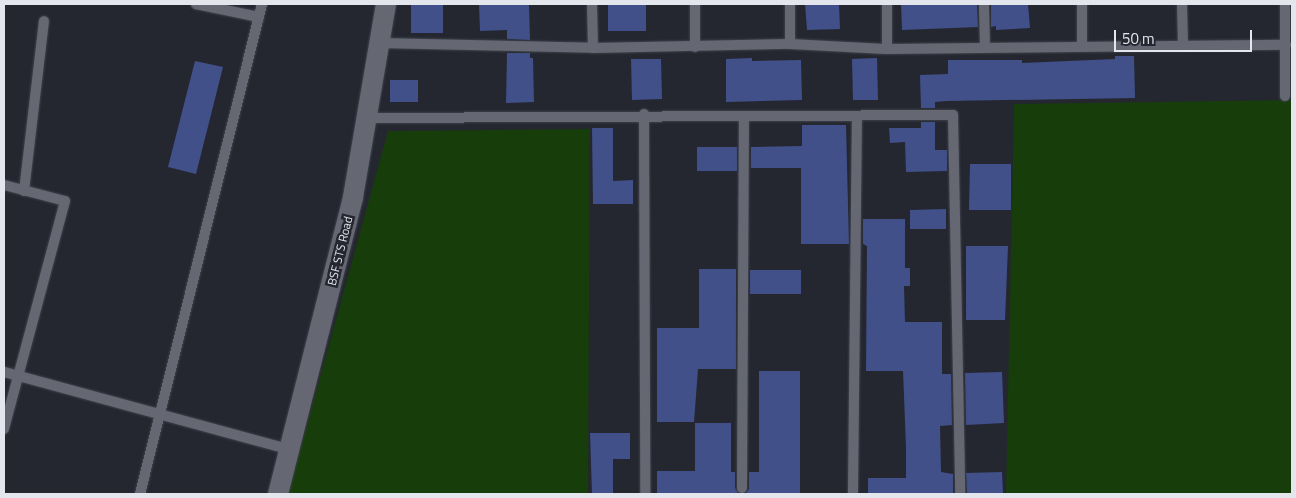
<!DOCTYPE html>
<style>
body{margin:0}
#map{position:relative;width:1296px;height:498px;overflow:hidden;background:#242730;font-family:"Titillium Web",sans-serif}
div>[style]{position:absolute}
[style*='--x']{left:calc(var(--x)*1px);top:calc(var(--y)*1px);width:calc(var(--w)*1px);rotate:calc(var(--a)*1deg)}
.green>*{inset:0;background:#173d0b}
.building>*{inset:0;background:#415089}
.roads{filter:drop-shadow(0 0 1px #40434b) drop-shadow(0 0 1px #40434b)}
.service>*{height:10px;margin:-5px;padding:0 5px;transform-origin:5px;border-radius:5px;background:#656873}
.minor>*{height:20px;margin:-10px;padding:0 10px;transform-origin:10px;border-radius:10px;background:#656873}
span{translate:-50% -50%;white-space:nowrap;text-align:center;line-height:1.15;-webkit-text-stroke:5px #242730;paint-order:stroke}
.street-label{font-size:12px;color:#e3e6ec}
.frame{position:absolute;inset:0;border:5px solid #e3e6ec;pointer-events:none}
.scale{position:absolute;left:1114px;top:30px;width:138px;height:22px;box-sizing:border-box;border:2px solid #e3e6ec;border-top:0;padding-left:6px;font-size:15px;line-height:18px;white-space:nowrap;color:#e3e6ec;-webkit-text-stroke:4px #242730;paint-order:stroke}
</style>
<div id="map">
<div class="green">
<div style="clip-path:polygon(1292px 100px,1292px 494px,1006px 494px,1014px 104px)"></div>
<div style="clip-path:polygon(590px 129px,588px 494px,288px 494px,388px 131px)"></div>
</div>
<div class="building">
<div style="clip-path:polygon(411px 4px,443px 4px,443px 33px,411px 33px)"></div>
<div style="clip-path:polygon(479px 4px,529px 4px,530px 40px,507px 39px,507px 30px,480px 31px)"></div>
<div style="clip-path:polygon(608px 4px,646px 4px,646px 31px,608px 31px)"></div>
<div style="clip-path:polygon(805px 4px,839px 4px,840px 29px,807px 30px)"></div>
<div style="clip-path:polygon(901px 4px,977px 4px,978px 27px,902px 30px)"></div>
<div style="clip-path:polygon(991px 4px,1028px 4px,1030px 28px,996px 30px,996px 26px,991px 27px)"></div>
<div style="clip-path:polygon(507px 53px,530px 53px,530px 58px,533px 58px,534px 102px,506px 103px)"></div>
<div style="clip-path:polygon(1115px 56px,1134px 56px,1135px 98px,947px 101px,935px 102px,935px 108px,921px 108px,920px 75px,948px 74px,948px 60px,1022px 60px,1022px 63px,1115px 59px)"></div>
<div style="clip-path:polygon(752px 58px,752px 61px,801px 60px,802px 100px,726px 102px,726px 59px)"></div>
<div style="clip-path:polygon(877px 58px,878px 100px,853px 100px,852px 59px)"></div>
<div style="clip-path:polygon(631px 59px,661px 59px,662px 99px,632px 100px)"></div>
<div style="clip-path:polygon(195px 61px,223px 67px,196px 174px,168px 167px)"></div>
<div style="clip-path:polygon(390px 80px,418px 80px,418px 102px,390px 102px)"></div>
<div style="clip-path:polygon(921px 122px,935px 122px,935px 150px,947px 150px,947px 171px,906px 172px,905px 142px,890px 143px,889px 128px,921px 128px)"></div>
<div style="clip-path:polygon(802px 125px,846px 125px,849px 244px,801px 244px,801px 168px,751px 168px,751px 147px,802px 146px)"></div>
<div style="clip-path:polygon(592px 128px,613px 128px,613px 181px,633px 180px,633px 204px,593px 204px)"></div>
<div style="clip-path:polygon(697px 147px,737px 147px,737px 171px,697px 171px)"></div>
<div style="clip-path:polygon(970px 164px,1011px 164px,1011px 210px,969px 210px)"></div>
<div style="clip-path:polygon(946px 209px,946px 229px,910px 229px,910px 210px)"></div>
<div style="clip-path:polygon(863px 219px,905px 219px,905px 268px,910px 268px,910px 286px,904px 286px,905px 322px,942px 322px,942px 374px,951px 374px,952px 425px,940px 426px,941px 472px,953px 474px,953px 494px,868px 494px,868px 478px,906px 478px,906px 447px,903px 371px,866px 371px,867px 246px,863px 244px)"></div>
<div style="clip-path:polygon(966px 246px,1008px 246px,1005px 320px,966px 320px)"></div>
<div style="clip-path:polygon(699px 269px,736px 269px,736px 369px,698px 369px,694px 422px,657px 422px,657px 328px,699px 328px)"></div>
<div style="clip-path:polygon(750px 270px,801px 270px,801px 294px,750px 294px)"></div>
<div style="clip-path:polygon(759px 371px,800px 371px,800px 494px,745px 494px,749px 489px,749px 472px,759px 472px)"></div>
<div style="clip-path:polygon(1002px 372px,1004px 423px,966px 425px,965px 373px)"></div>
<div style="clip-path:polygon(695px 423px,731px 423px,731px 472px,735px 472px,735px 488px,739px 494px,657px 494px,657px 471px,695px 471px)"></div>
<div style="clip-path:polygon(590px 433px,630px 433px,630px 459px,613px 459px,613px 494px,592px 494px)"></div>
<div style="clip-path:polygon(1002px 472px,1003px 494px,967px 494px,966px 473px)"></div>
</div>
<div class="roads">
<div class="service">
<div style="--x:196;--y:4;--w:64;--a:11.7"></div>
<div style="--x:592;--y:4;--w:44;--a:88.7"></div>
<div style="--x:695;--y:4;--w:43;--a:90"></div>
<div style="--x:790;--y:4;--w:40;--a:90"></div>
<div style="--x:984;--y:4;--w:43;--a:88.7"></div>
<div style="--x:1082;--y:4;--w:41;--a:90"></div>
<div style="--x:1182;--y:4;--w:41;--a:88.6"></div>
<div style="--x:379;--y:43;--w:214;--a:1.3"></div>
<div style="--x:593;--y:48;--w:197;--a:-1.2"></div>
<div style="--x:790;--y:44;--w:97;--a:3"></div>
<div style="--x:887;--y:49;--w:399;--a:-0.6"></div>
<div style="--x:887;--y:49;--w:45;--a:-90"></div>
<div style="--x:1285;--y:96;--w:92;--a:-90"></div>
<div style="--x:644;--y:114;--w:379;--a:89.8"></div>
<div style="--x:367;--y:118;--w:586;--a:-0.29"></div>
<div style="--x:953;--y:115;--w:379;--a:88.9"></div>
<div style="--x:4;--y:185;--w:63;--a:14.7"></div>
<div style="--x:65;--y:201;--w:236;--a:105"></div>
<div style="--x:24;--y:191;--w:171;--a:-83.3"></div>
<div style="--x:4;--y:372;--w:297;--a:15.2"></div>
<div style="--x:742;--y:488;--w:371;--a:-89.7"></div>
<div style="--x:853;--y:492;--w:374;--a:-89.4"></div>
<div style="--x:140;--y:494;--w:505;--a:-76.02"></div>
</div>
<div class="minor">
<div style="--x:278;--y:494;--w:306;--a:-75.8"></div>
<div style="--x:353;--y:197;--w:196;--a:-80.3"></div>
</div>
</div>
<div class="street-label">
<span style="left:340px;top:251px;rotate:-76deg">BSF STS Road</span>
</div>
<div class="frame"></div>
<div class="scale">50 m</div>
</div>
